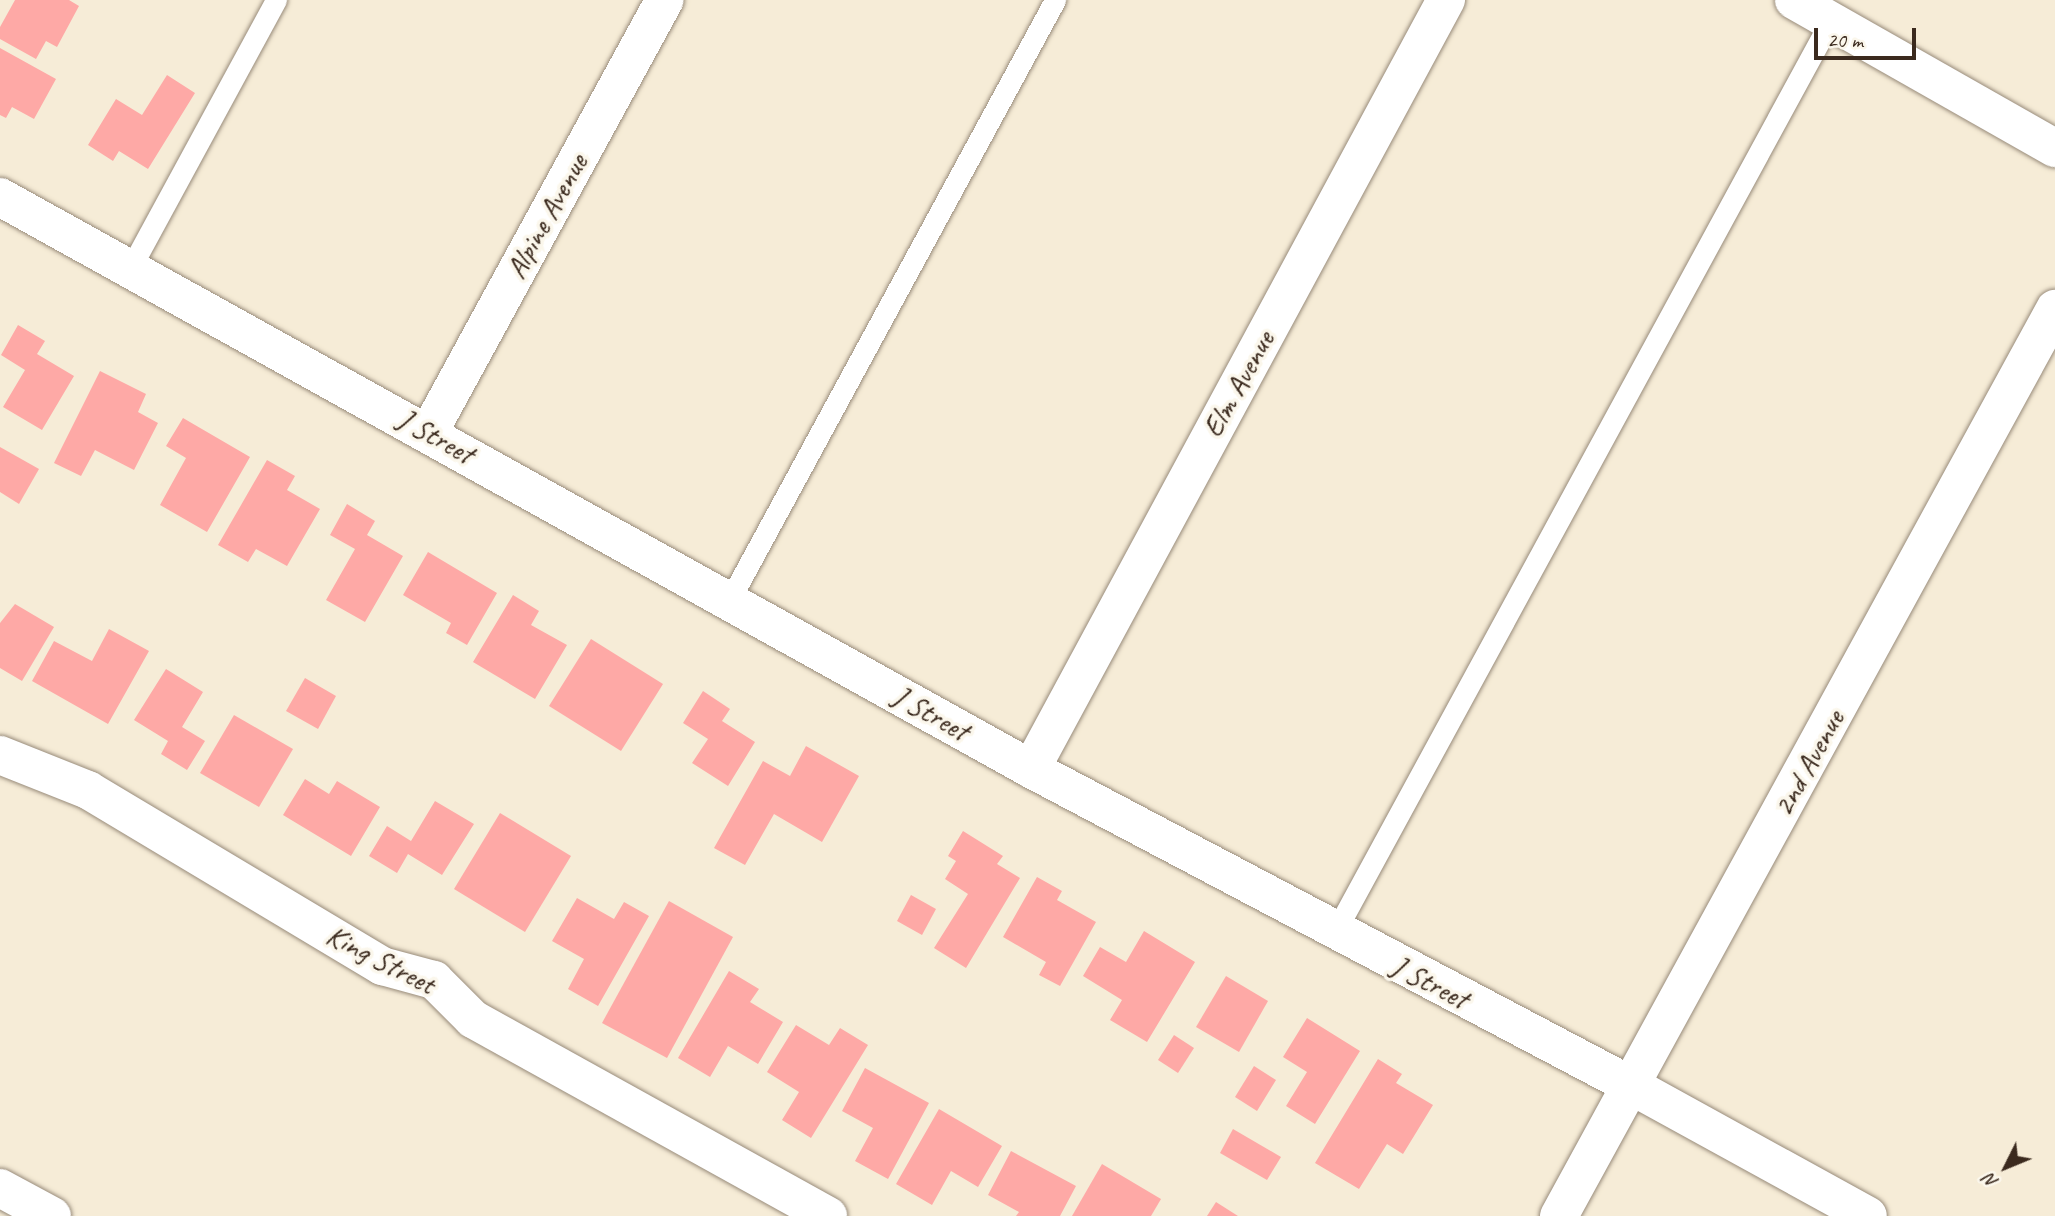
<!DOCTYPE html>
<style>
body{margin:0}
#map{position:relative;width:2055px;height:1216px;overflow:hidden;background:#f6ecd7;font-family:Caveat,sans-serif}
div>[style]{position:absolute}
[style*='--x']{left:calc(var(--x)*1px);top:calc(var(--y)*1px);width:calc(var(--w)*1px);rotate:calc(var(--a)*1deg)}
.building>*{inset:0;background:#fea9a6}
.roads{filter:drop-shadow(0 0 2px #988b7a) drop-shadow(0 0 2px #988b7a)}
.service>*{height:21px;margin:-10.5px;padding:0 10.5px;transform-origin:10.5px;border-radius:10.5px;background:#fff}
.minor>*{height:38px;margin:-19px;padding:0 19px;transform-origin:19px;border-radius:19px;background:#fff}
.tertiary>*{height:38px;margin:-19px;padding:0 19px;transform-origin:19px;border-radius:19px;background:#fff}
span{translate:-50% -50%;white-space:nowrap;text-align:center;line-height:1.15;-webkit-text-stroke:7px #fbf7ec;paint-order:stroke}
.street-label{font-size:30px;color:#3b2a1e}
.north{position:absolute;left:1971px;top:1132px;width:70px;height:70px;-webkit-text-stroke:5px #fbf7ec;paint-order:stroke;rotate:227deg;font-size:19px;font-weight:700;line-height:28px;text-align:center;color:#3b2a1e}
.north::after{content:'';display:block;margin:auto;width:24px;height:32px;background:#3b2a1e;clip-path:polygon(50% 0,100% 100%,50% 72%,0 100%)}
.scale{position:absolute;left:1814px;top:28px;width:102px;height:32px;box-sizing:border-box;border:4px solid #3b2a1e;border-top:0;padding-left:9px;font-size:21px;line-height:24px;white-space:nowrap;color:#3b2a1e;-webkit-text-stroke:5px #fbf7ec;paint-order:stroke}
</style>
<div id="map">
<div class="building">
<div style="clip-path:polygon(15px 0,69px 0,79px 6px,57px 47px,46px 41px,36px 59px,0 39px,0 27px)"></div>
<div style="clip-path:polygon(0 48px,56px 79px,34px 119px,12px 107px,6px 118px,0 115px)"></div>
<div style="clip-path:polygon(167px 75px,195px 93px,148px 169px,119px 151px,113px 161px,88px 145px,116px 99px,142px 115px)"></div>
<div style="clip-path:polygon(18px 325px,45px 341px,37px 354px,74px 376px,42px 430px,3px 407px,25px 370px,1px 355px)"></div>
<div style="clip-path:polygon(100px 371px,146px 394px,138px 412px,158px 423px,134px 470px,95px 450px,81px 476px,54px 463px)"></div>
<div style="clip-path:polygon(183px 418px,250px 457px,207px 532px,160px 505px,186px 458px,166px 446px)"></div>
<div style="clip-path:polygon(0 447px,39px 469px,19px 504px,0 492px)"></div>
<div style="clip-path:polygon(267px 460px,295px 476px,287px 490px,320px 509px,287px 566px,256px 549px,248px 562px,218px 545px)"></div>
<div style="clip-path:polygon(347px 504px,375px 521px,367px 535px,403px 556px,365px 622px,326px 600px,355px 549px,330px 535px)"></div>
<div style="clip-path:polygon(428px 552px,497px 593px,467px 645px,446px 633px,451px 623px,403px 595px)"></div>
<div style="clip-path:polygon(513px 595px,539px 611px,531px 625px,567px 645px,535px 699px,473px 662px)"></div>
<div style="clip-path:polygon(15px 604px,54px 627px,22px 681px,0 668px,0 623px)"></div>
<div style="clip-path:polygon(109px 629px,149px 651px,108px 724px,32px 681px,54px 641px,92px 661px)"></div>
<div style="clip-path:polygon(591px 639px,663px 684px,621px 751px,549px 706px)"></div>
<div style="clip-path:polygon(166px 669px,203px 692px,182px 727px,205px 741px,187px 770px,161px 754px,168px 741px,134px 720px)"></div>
<div style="clip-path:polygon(305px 678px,336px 696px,318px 729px,286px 711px)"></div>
<div style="clip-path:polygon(703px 691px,730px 709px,722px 721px,755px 742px,728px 786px,692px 763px,708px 739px,683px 723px)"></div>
<div style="clip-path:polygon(234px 715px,293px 749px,259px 807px,200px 773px)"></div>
<div style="clip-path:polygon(806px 746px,859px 776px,822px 842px,774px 814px,745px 865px,714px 848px,763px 761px,790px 776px)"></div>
<div style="clip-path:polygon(305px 779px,329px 794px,337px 781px,380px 807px,351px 856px,283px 815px)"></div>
<div style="clip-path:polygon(435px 801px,474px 824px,442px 875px,408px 854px,397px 873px,369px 856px,387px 826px,411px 841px)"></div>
<div style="clip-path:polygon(500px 813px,571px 856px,525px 932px,454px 889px)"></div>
<div style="clip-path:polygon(963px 831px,1003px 856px,997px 864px,1020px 878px,966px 968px,934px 948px,968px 894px,945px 879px,956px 861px,948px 856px)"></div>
<div style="clip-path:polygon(1037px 877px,1062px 891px,1057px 900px,1096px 922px,1060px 986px,1039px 975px,1046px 962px,1003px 937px)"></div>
<div style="clip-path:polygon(911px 895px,936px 909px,922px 935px,897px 921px)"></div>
<div style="clip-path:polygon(577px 898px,614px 919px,624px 902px,649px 916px,598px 1006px,568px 989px,584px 959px,552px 941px)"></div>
<div style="clip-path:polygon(669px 901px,733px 937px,667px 1058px,602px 1023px)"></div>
<div style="clip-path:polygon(1144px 931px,1195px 962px,1147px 1042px,1110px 1020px,1122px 1000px,1083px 976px,1100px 947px,1126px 962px)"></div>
<div style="clip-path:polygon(729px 971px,759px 989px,750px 1002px,783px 1022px,758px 1064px,728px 1046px,710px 1077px,678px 1058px)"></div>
<div style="clip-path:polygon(1226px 976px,1268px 1001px,1239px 1052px,1196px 1027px)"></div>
<div style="clip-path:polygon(1307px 1018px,1360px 1051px,1315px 1124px,1286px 1106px,1307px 1072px,1283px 1057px)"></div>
<div style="clip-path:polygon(796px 1025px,829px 1045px,840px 1028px,868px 1045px,811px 1138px,782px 1120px,799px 1092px,767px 1072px)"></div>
<div style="clip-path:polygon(1174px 1035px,1194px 1048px,1178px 1073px,1158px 1060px)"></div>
<div style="clip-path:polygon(1378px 1059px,1402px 1074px,1396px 1083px,1433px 1105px,1403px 1154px,1387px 1144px,1359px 1189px,1315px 1163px)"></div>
<div style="clip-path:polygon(1254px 1066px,1276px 1080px,1257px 1111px,1235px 1097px)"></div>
<div style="clip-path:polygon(865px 1068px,929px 1103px,888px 1179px,855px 1161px,873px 1128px,842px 1111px)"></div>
<div style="clip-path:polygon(939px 1109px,1002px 1146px,978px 1187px,951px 1171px,932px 1205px,896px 1184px)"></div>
<div style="clip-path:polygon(1233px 1129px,1281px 1157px,1267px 1180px,1220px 1153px)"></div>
<div style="clip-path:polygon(1011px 1151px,1076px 1186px,1060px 1216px,1016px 1216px,1019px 1212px,988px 1195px)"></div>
<div style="clip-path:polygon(1102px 1164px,1161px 1199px,1151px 1216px,1072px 1216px)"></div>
<div style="clip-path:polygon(1216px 1202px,1238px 1216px,1207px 1216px)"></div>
</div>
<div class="roads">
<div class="service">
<div style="--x:131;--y:267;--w:304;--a:-61.5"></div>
<div style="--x:729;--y:601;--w:684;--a:-61.52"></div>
<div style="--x:1335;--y:932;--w:1038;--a:-61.46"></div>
</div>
<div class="minor">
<div style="--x:1794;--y:0;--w:300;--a:29.6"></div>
<div style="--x:429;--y:432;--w:492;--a:-61.4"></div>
<div style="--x:0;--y:755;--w:95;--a:21.7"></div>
<div style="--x:88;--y:790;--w:343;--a:30.9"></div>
<div style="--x:382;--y:966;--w:54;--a:15.1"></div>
<div style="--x:434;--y:980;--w:55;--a:45"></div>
<div style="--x:473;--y:1019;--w:406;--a:29"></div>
<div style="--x:1031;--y:769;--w:874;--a:-61.65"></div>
<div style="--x:0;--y:1188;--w:59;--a:28.3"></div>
</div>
<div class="tertiary">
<div style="--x:0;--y:197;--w:1179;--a:29.02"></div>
<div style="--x:1031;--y:769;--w:679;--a:27.81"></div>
<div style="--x:1632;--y:1086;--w:269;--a:28.8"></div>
<div style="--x:1559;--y:1216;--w:1034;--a:-61.33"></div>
</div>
</div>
<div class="street-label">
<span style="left:546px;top:216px;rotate:-61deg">Alpine Avenue</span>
<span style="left:1238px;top:384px;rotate:-61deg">Elm Avenue</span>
<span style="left:436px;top:436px;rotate:29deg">J Street</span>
<span style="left:931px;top:713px;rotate:29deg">J Street</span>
<span style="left:1808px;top:763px;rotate:-61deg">2nd Avenue</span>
<span style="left:381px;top:959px;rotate:27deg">King Street</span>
<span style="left:1430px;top:982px;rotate:27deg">J Street</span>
</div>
<div class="north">N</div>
<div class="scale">20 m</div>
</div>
